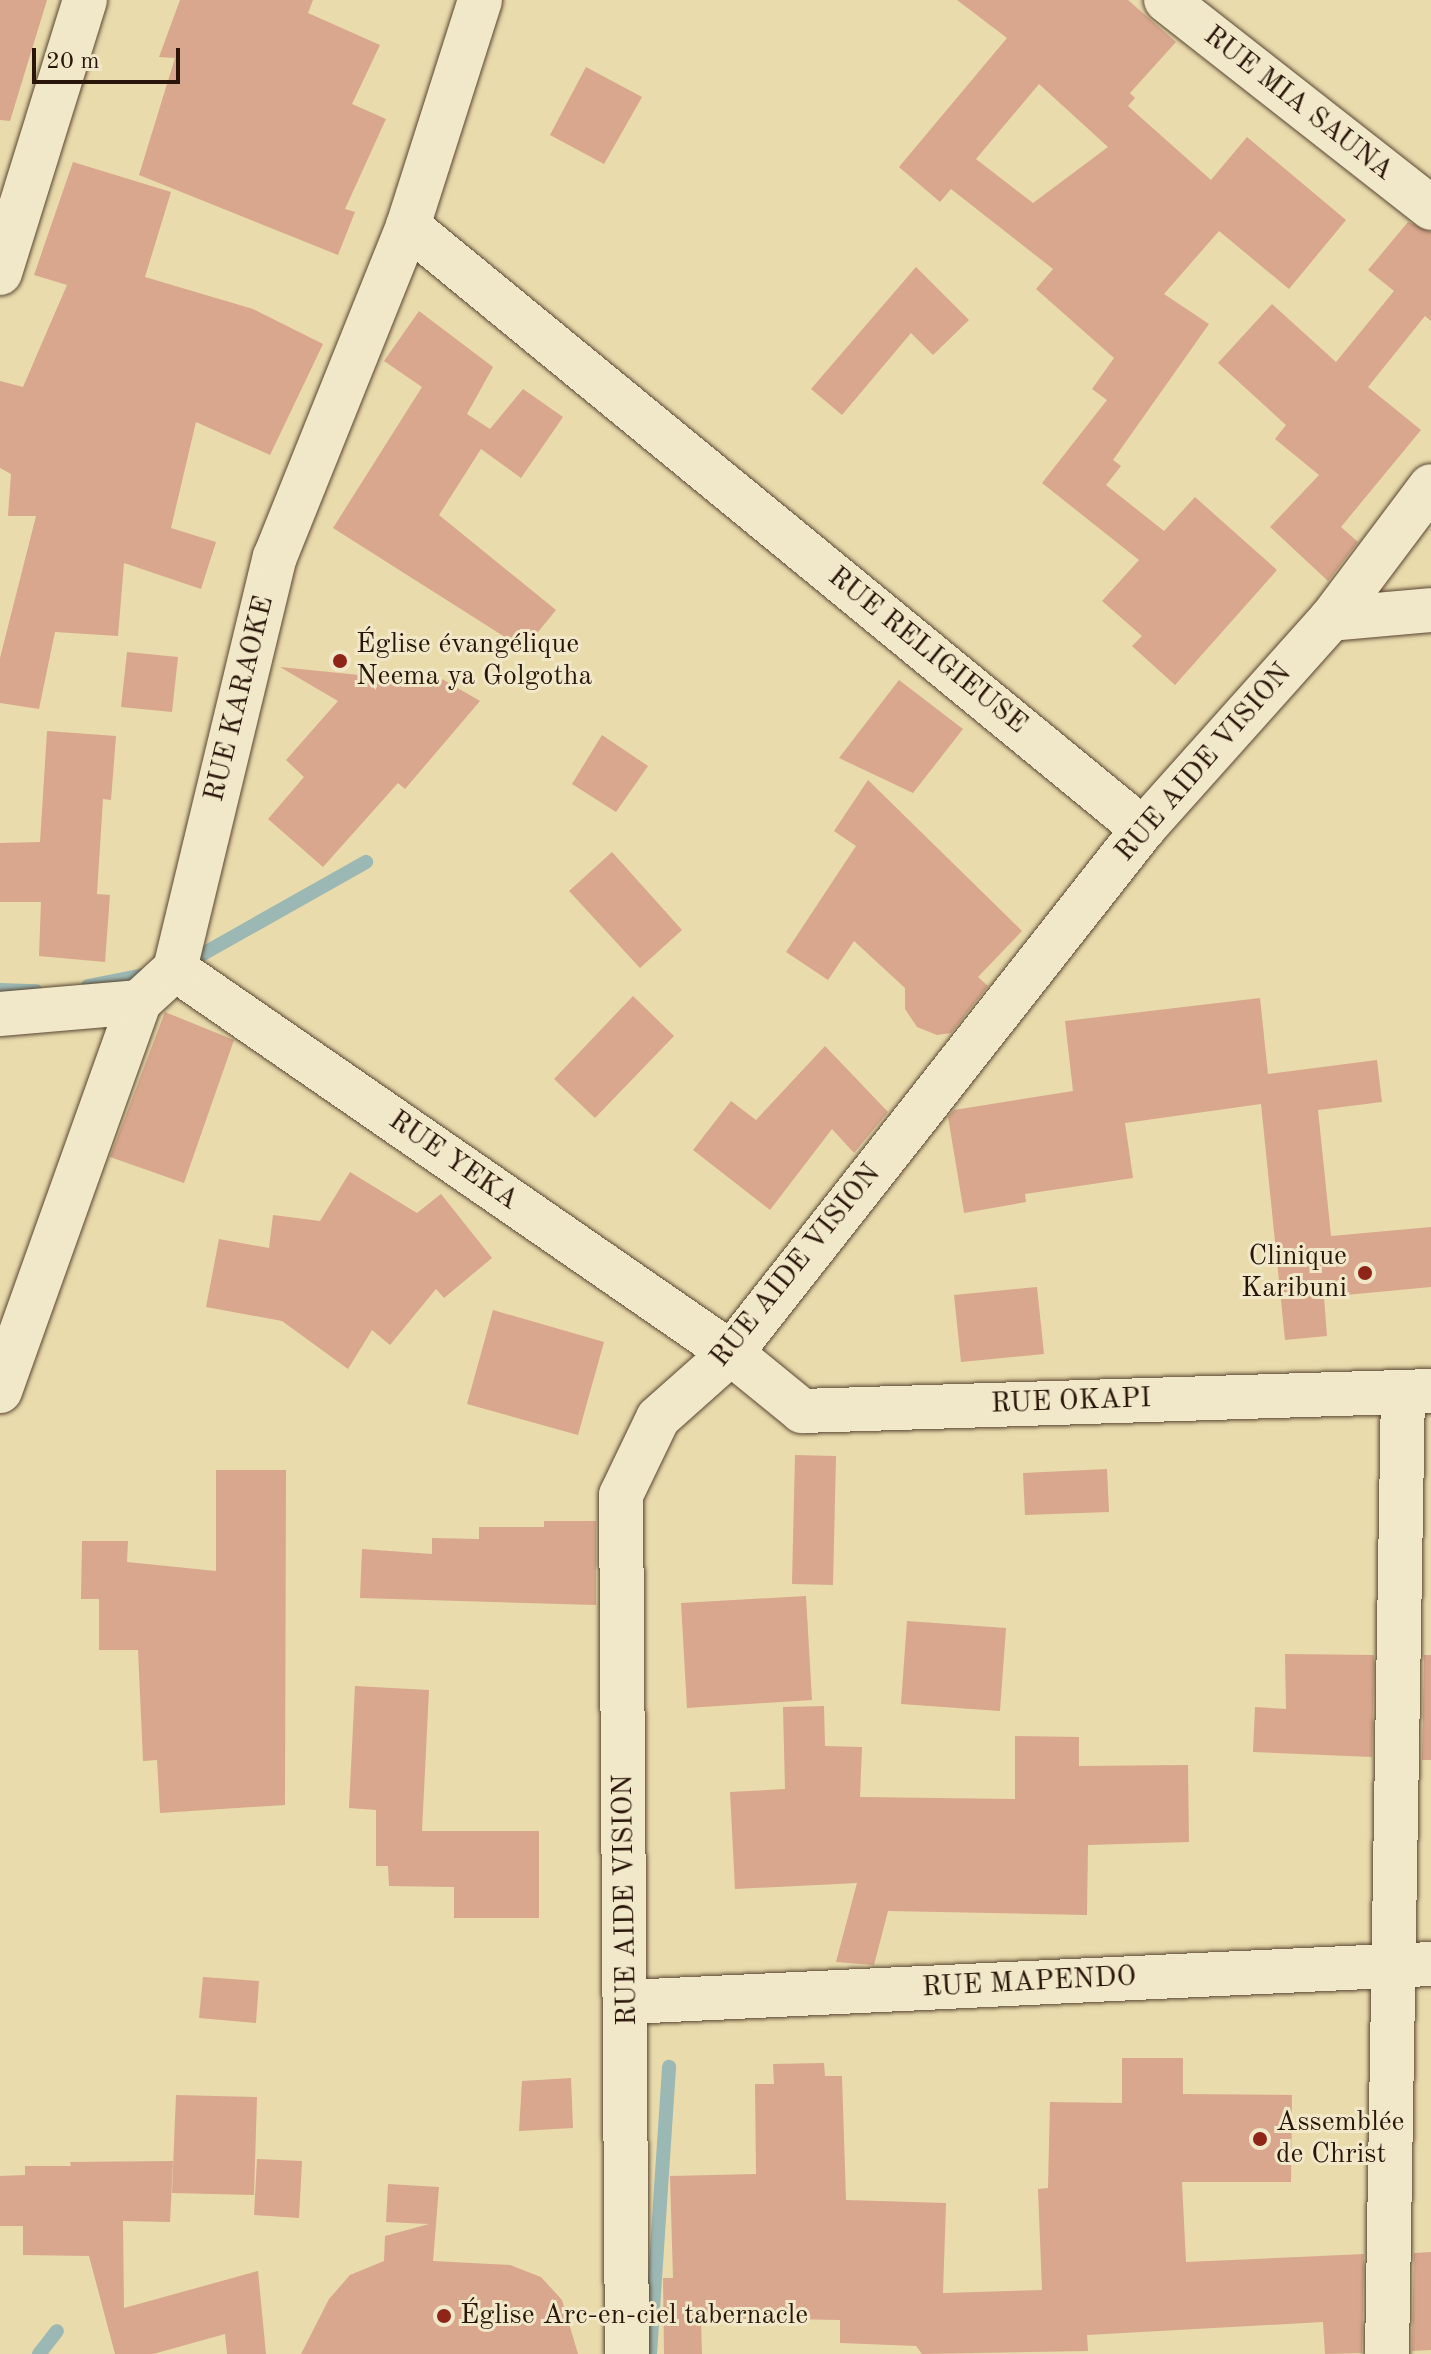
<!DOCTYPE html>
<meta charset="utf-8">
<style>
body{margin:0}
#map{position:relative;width:1431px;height:2354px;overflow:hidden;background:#e9dbac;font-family:"Old Standard TT",serif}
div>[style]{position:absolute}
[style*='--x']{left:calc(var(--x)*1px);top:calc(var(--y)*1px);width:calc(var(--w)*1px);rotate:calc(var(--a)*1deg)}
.stream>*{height:14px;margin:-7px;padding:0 7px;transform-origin:7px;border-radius:7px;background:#9cb8b4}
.building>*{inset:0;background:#d9a78d}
.roads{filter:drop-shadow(0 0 2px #594632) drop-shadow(0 0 2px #594632)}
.minor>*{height:44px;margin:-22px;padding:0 22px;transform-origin:22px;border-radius:22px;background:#f1e8c9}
.dots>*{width:22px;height:22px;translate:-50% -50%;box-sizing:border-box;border:4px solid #f1e8c9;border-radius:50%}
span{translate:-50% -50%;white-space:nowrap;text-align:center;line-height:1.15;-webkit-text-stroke:6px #f1e8c9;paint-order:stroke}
.street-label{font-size:28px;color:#291509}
.poi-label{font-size:28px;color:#291509}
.left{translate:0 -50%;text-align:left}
.right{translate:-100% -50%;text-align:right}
.scale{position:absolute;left:32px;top:48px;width:148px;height:36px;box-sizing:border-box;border:4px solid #291509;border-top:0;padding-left:10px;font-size:24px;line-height:28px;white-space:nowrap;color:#291509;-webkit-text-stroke:6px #f1e8c9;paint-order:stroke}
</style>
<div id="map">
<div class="stream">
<div style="--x:185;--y:964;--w:208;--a:-29.4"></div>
<div style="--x:88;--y:986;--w:63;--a:-11"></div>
<div style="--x:0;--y:990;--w:36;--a:2"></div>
<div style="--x:39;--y:2354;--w:29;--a:-52"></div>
<div style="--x:650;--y:2354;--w:288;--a:-86.2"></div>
</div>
<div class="building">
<div style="clip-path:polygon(0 0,47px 0,10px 121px,0 120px)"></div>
<div style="clip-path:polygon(180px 0,313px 0,308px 13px,380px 45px,352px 104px,386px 119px,345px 209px,355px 212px,338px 255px,139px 175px,175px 58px,159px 57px)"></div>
<div style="clip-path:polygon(evenodd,957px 0,1128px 0,1176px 42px,1130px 93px,1135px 98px,1128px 106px,1211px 180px,1247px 137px,1346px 220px,1289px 289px,1219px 231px,1164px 294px,1209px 324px,1113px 460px,1121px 466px,1106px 485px,1164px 531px,1195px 497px,1277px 570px,1175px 685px,1132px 646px,1142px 636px,1102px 601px,1139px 560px,1042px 483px,1107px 400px,1092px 389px,1114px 358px,1036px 289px,1053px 269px,951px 189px,940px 202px,899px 167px,1007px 38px,957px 0,1039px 84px,1108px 147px,1033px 203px,976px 159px,1039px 84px)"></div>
<div style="clip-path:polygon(586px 67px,642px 97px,604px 164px,550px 135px)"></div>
<div style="clip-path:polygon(73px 162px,171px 192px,145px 277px,253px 309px,323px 344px,270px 455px,196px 422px,171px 528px,216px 542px,201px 589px,124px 563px,118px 636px,55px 632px,39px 709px,0 703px,0 658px,36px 516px,8px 516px,11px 474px,0 468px,0 381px,23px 387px,67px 285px,34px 275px)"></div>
<div style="clip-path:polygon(1408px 222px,1431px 232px,1431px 321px,1425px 316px,1368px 387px,1421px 430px,1341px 527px,1358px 542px,1328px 581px,1270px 527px,1319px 475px,1275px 439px,1286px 425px,1218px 363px,1272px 304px,1336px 362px,1394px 291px,1368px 270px)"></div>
<div style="clip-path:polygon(916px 267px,969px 320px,933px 355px,911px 333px,842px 415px,811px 389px)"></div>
<div style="clip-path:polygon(419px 311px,493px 367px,467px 414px,490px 429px,523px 389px,563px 417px,521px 478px,481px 449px,439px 515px,556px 610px,524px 649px,333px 528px,422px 387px,384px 361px)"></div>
<div style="clip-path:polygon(127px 652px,178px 657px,172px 712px,121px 707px)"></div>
<div style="clip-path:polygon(280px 667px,428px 682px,430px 672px,480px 701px,405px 789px,398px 783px,323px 867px,268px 819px,304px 777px,286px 760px,338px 701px)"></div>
<div style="clip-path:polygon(899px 680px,963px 729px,913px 793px,839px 758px)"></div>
<div style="clip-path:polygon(47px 731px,116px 736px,111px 800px,103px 799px,97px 894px,110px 895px,105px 962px,39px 956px,41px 902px,0 902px,0 843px,40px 842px)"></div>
<div style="clip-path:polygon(602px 735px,648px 766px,616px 812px,572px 784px)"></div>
<div style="clip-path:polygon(868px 780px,1022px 931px,978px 977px,988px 986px,951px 1033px,937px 1035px,917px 1027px,905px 1009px,905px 988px,854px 941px,828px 980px,786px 952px,856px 846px,834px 831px)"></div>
<div style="clip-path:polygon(612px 852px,682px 930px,640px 968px,569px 891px)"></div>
<div style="clip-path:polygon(633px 996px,674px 1036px,595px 1118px,554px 1079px)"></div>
<div style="clip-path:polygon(1260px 998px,1268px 1074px,1377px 1060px,1382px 1102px,1318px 1110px,1331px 1236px,1431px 1227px,1431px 1287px,1324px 1297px,1327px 1336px,1285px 1340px,1261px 1104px,1125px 1123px,1133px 1178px,1025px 1194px,1026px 1202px,964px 1213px,948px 1117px,954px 1110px,1073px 1091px,1065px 1021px)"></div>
<div style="clip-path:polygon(165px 1012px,234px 1040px,184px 1183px,110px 1157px)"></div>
<div style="clip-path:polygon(825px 1046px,888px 1112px,854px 1153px,832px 1129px,770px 1210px,693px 1150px,731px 1101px,756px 1120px)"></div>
<div style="clip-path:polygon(350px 1172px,417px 1213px,441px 1194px,492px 1258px,444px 1298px,436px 1289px,390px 1345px,372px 1330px,348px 1369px,282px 1321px,206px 1307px,219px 1239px,269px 1248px,273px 1215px,320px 1221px)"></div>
<div style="clip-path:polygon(1037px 1287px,1044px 1354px,961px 1362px,954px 1295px)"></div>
<div style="clip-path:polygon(493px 1310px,604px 1342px,578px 1435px,467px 1404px)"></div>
<div style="clip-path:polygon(795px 1455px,836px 1456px,833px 1585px,792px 1584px)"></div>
<div style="clip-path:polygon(1107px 1469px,1109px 1512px,1025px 1515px,1023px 1473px)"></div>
<div style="clip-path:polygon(216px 1470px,286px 1470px,285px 1805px,160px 1813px,157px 1760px,143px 1761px,138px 1650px,99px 1650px,99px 1599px,81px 1599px,82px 1541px,128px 1541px,127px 1562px,216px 1571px)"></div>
<div style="clip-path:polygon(544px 1521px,596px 1521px,596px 1605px,360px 1598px,362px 1549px,432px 1554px,432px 1538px,479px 1539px,479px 1527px,544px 1527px)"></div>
<div style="clip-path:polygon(806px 1596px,812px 1700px,687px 1708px,681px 1603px)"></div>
<div style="clip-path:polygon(907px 1621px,1006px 1628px,1000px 1711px,901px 1704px)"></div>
<div style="clip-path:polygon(1285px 1654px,1374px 1655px,1372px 1757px,1253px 1752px,1255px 1707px,1286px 1709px)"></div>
<div style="clip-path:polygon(1424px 1655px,1431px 1655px,1431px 1760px,1422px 1760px)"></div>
<div style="clip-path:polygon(355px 1686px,429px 1690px,422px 1831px,539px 1831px,539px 1918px,454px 1918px,454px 1887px,389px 1886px,388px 1866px,376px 1866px,376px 1810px,349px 1808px)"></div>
<div style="clip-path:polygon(824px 1706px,825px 1746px,862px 1747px,860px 1797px,1015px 1799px,1015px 1736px,1079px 1737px,1079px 1766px,1188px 1765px,1189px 1842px,1088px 1845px,1087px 1915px,888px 1911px,874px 1965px,836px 1962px,857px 1883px,735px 1889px,730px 1792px,785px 1789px,783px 1707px)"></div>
<div style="clip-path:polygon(203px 1977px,259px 1981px,256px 2023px,199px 2018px)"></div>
<div style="clip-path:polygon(1122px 2058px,1183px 2058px,1183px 2094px,1292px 2095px,1291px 2182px,1182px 2182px,1186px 2262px,1364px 2254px,1362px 2353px,1325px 2354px,1323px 2322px,1087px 2335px,1088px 2351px,922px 2354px,916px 2346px,840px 2343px,840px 2320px,790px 2319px,701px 2321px,702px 2354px,664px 2354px,663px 2278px,673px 2278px,670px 2176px,756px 2174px,755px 2084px,774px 2084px,773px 2064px,824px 2063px,825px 2076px,842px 2076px,846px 2200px,946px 2203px,943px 2293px,1042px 2290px,1038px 2189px,1048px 2188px,1050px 2102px,1122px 2103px)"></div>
<div style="clip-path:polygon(571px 2078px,573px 2128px,519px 2131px,522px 2081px)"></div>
<div style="clip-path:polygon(176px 2095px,257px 2097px,254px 2195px,172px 2193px)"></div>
<div style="clip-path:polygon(257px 2159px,302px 2161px,299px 2218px,254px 2215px)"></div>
<div style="clip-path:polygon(173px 2161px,170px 2222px,123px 2221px,124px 2308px,258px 2271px,266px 2354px,227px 2354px,225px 2334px,153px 2354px,115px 2354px,89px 2256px,23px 2255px,23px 2226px,0 2226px,0 2176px,25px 2175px,25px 2166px,71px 2166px,70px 2162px)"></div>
<div style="clip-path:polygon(388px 2184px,439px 2187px,433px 2261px,510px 2265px,541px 2277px,562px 2300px,578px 2354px,301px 2354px,329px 2299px,350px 2275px,384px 2261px,385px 2236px,429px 2224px,386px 2222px)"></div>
<div style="clip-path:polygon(1431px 2252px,1431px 2350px,1412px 2351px,1414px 2253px)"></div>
</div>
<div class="roads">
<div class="minor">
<div style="--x:1166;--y:0;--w:337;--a:38.1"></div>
<div style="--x:408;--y:226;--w:951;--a:39.37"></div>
<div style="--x:0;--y:273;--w:286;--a:-72.7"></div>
<div style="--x:1331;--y:619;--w:100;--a:-5.1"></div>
<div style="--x:175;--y:969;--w:676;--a:34.63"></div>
<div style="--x:731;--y:1353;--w:92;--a:39.2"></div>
<div style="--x:802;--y:1411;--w:629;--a:-1.82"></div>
<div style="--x:0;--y:1014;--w:140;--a:-4.9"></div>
<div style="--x:0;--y:1391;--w:413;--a:-70.3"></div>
<div style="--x:139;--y:1002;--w:49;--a:-42.5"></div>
<div style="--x:175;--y:969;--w:424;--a:-76.4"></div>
<div style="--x:275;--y:557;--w:357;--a:-68.1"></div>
<div style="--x:408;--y:226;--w:237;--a:-72.3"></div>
<div style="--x:628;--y:2002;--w:804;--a:-2.71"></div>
<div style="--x:627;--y:2354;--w:859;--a:-90.4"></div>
<div style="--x:621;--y:1495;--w:85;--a:-64.3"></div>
<div style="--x:658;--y:1418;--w:98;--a:-41.7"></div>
<div style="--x:731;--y:1353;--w:667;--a:-51.82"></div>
<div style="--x:1143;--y:829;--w:282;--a:-48.2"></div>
<div style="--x:1331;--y:619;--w:166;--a:-53.1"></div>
<div style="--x:1387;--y:2354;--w:962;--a:-89.05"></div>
</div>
</div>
<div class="dots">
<div style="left:340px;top:661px;background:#8f2418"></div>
<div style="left:1365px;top:1273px;background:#8f2418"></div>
<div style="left:1260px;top:2139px;background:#8f2418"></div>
<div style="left:444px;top:2316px;background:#8f2418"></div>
</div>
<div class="street-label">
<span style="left:1298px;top:104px;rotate:38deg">RUE MIA SAUNA</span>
<span style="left:927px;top:651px;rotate:39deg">RUE RELIGIEUSE</span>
<span style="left:240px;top:699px;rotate:-76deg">RUE KARAOKE</span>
<span style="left:1204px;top:763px;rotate:-49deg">RUE AIDE VISION</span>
<span style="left:453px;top:1161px;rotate:35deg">RUE YEKA</span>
<span style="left:796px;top:1266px;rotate:-51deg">RUE AIDE VISION</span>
<span style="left:1071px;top:1402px;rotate:-2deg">RUE OKAPI</span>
<span style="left:626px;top:1900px;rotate:-91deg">RUE AIDE VISION</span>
<span style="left:1029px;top:1983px;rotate:-3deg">RUE MAPENDO</span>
</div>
<div class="poi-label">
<span class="left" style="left:356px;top:661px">Église évangélique<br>Neema ya Golgotha</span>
<span class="right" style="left:1347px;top:1273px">Clinique<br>Karibuni</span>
<span class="left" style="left:1276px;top:2139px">Assemblée<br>de Christ</span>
<span class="left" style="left:460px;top:2316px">Église Arc-en-ciel tabernacle</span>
</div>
<div class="scale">20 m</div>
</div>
